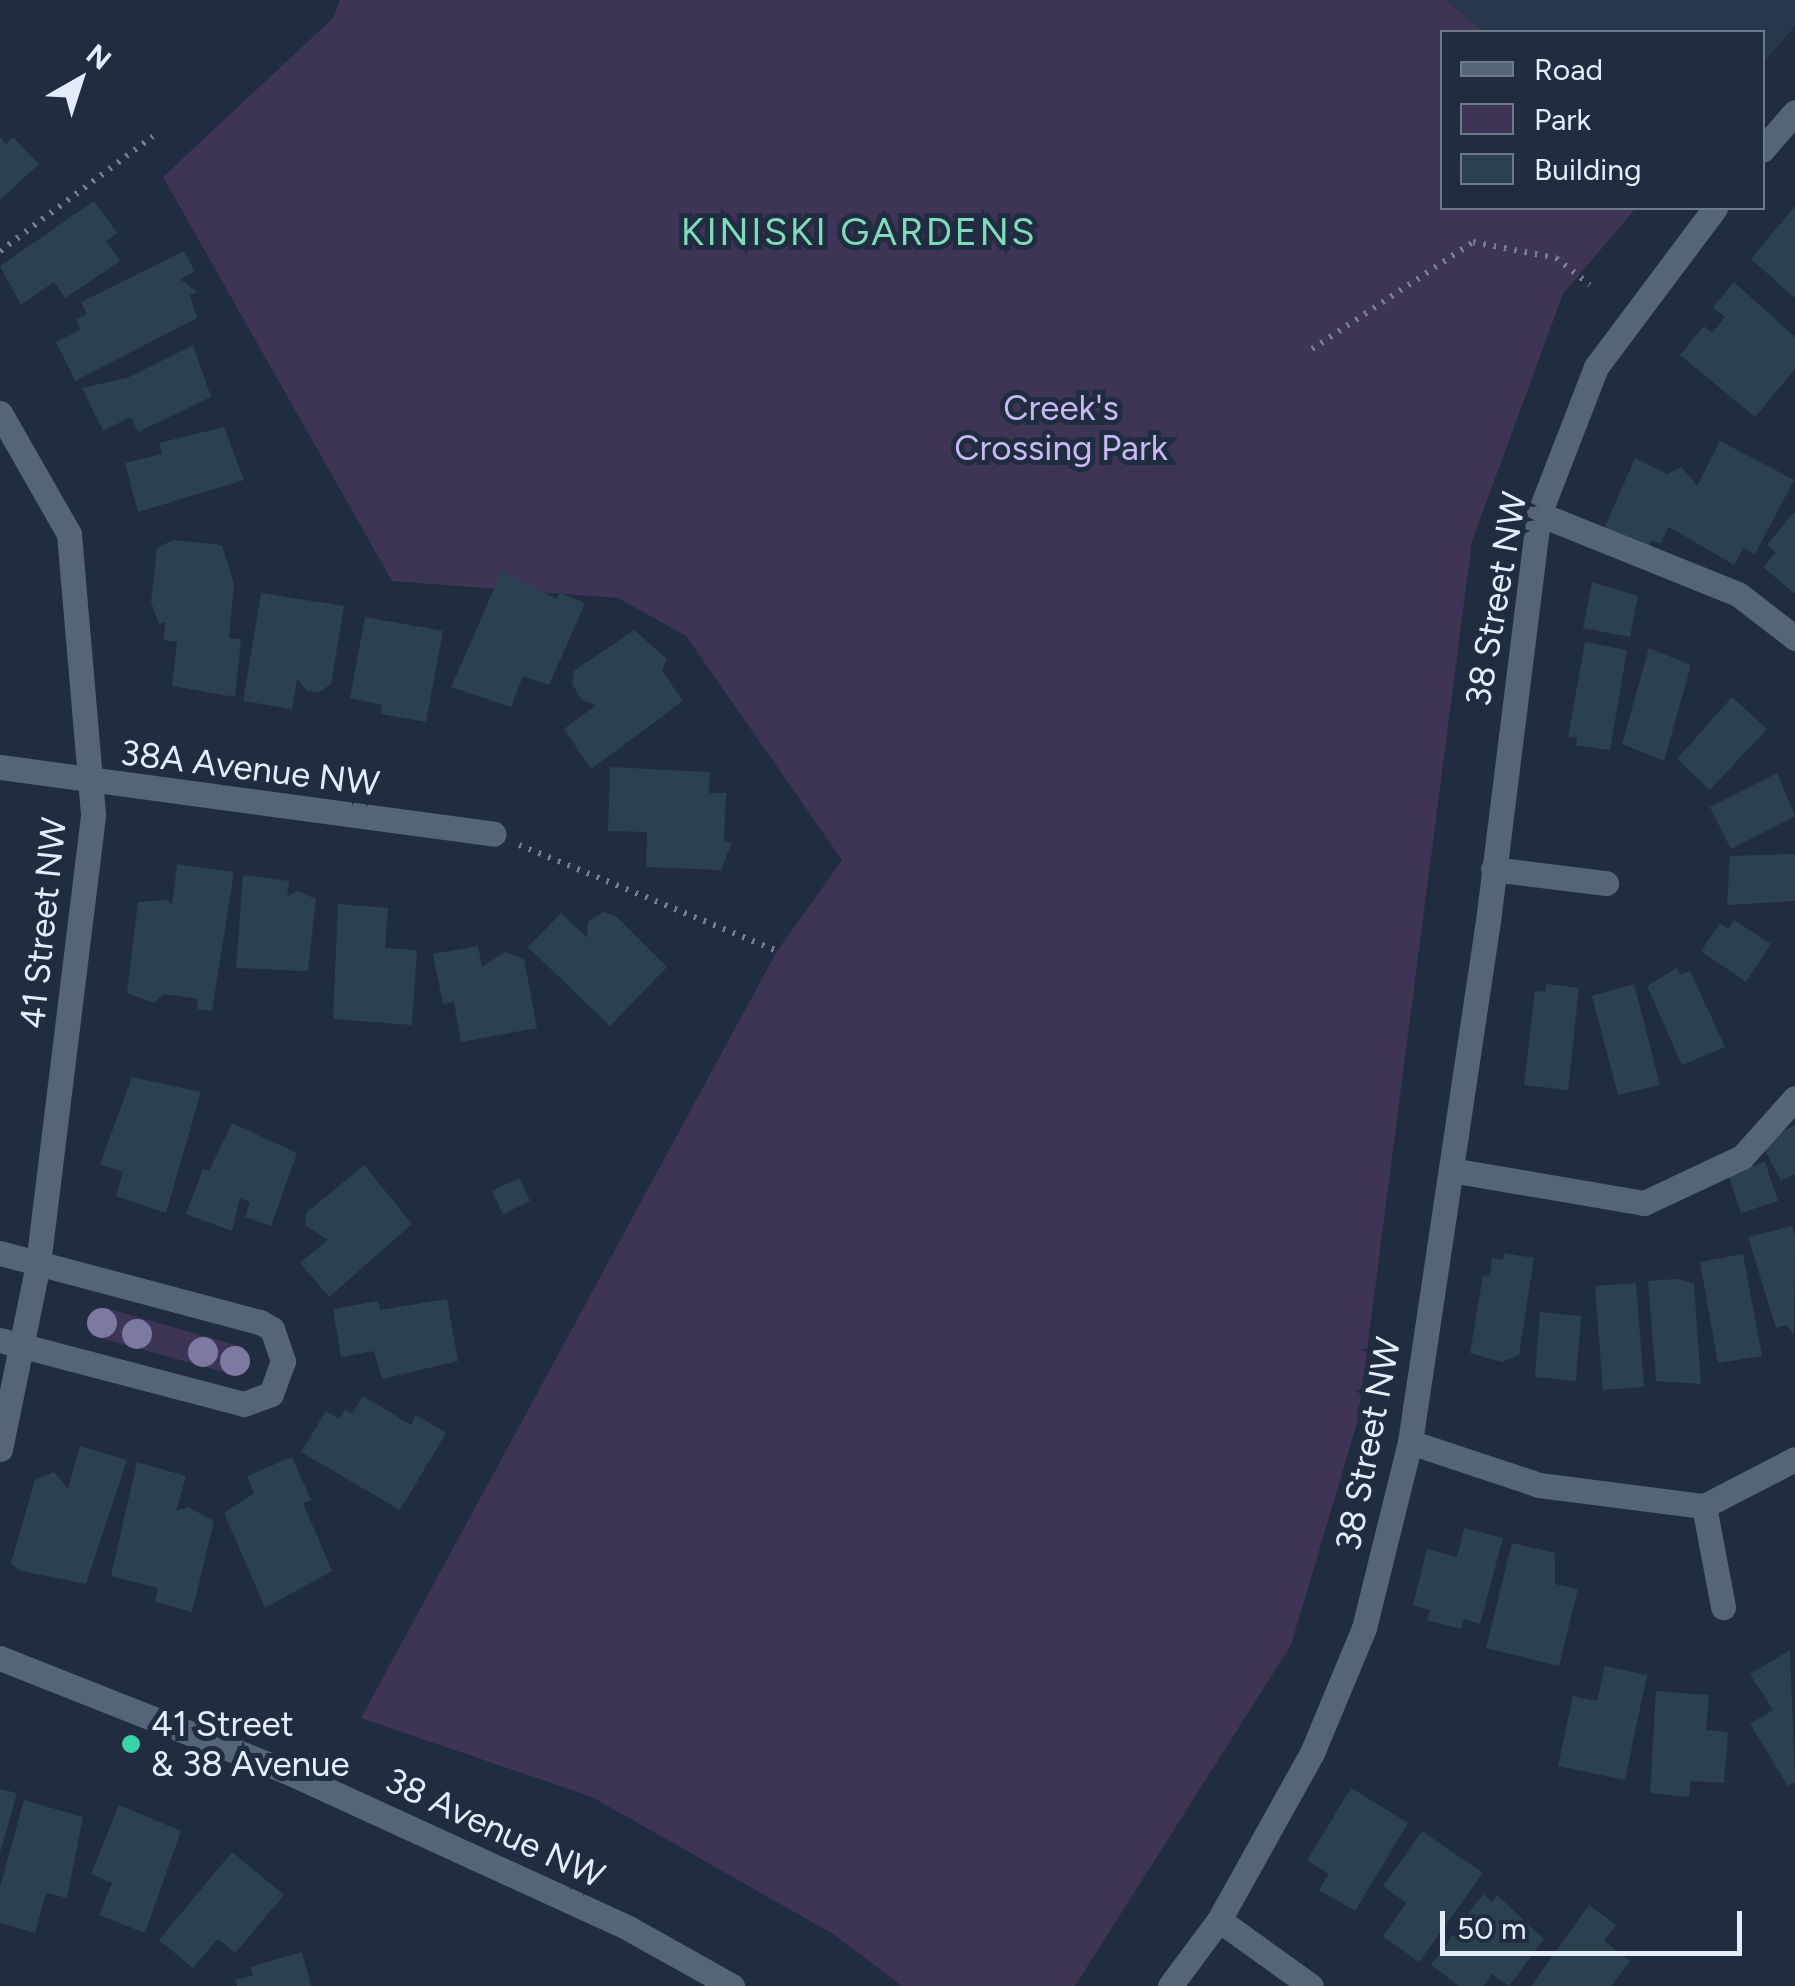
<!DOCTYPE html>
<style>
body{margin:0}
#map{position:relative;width:1795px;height:1986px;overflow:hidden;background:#202c3f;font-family:Figtree,sans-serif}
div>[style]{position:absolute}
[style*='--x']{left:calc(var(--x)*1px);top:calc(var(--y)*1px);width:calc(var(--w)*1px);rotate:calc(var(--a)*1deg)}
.built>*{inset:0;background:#28374e}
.green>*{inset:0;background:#3d3456}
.building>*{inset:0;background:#2b4150}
.path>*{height:6px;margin-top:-3px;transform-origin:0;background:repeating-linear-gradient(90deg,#757f90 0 2.5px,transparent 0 10.5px)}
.minor>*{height:25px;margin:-12.5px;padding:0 12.5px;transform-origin:12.5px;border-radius:12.5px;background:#566479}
.trees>*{width:30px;height:30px;margin:-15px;border-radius:50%;background:#7c7aa3}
.dots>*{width:28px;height:28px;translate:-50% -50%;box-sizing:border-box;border:5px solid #202c3f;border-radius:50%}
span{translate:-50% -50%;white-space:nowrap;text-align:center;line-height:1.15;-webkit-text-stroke:10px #202c3f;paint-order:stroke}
.park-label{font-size:35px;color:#c8b9f5}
.street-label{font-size:35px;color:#e4ecf9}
.poi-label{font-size:35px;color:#e4ecf9}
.left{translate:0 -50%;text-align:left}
.neighbourhood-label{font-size:38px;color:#81dbba;letter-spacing:2.5px}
.legend{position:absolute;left:1440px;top:30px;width:325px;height:180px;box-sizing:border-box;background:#202c3f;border:2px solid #6e7989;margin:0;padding:12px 18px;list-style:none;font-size:30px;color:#e4ecf9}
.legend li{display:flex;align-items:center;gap:20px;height:50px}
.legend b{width:50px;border:2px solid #6e7989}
.north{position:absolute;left:30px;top:30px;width:100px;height:100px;-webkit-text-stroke:8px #202c3f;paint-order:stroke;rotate:39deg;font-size:28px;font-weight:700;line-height:40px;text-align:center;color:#e4ecf9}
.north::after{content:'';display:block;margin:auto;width:35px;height:45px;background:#e4ecf9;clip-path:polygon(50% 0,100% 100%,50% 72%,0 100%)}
.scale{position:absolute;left:1440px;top:1911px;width:302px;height:45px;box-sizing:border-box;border:5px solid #e4ecf9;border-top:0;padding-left:12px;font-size:30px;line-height:35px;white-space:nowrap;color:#e4ecf9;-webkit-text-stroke:8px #202c3f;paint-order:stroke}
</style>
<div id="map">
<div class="built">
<div style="clip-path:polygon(1446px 0,1795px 0,1795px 26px,1763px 63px,1762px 32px,1485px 32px)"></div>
</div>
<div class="green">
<div style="clip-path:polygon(340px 0,1446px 0,1485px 32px,1442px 32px,1442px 208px,1636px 208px,1563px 294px,1472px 541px,1358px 1420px,1291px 1645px,1075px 1986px,902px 1986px,833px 1934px,592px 1797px,361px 1718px,777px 951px,842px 860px,686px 636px,618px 598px,392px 581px,163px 177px,333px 18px)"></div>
<div style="clip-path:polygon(106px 1308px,243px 1347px,250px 1365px,234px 1375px,97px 1337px,89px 1318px)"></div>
</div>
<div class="building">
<div style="clip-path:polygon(0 137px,6px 144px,13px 137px,39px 164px,0 200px)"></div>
<div style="clip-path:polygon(94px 201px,117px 233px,106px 241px,120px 261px,65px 298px,54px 282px,21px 305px,0 266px)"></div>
<div style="clip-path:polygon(1795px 206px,1795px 298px,1751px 259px)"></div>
<div style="clip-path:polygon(184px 251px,195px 272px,180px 279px,197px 292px,190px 295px,197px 318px,75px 381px,56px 342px,81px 330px,76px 320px,87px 314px,81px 302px)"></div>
<div style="clip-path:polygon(1734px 282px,1795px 337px,1795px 369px,1755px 417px,1680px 355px,1704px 326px,1712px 333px,1725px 317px,1713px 307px)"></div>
<div style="clip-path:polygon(193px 345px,211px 397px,138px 432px,131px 417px,103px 431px,82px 388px,127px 378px)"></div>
<div style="clip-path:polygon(224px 427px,244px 480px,138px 512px,125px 463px,162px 454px,159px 443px)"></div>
<div style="clip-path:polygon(1720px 441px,1794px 480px,1755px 554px,1743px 548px,1734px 565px,1669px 527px,1660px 544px,1652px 540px,1646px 551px,1604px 529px,1635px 458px,1667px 474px,1682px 467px,1697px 486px)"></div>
<div style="clip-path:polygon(1795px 511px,1795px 594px,1763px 567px,1776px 552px,1767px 545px)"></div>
<div style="clip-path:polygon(173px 540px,222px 545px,234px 584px,229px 638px,241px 639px,235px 697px,172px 686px,177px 642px,164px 640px,165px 622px,159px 624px,151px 602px,157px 548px)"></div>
<div style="clip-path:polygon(502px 571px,557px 599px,560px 593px,585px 603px,549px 685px,523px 676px,511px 707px,451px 687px)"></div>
<div style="clip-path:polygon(1592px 582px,1638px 596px,1630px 637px,1583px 628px)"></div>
<div style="clip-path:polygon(261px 593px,344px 606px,331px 684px,320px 692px,307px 691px,297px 678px,292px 709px,243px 701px)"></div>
<div style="clip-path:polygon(365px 617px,443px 631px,426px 722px,381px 714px,382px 705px,350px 698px)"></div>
<div style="clip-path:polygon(634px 630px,667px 659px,662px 671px,683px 701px,591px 769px,564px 729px,596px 705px,582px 700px,572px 684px,574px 671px)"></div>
<div style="clip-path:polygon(1585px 642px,1627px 650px,1610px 750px,1576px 745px,1577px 738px,1568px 737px)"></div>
<div style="clip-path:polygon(1649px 648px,1691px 665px,1664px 761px,1622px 744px)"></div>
<div style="clip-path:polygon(1732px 697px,1767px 729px,1710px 790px,1677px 759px)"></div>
<div style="clip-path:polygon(610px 767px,710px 772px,709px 793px,726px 793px,724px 842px,732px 842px,721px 870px,646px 867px,647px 832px,608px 831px)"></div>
<div style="clip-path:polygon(1777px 773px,1795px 816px,1731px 849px,1710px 807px)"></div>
<div style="clip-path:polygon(1795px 854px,1795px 901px,1727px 905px,1730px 856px)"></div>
<div style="clip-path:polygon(177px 864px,234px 872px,212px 1011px,197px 1009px,198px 999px,163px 994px,154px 1003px,127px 993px,138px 902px,167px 900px,172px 906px)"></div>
<div style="clip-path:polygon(243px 875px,289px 881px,287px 897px,297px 891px,316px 899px,308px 971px,236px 968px)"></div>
<div style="clip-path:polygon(338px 904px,388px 908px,385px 948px,417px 950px,412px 1025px,333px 1019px)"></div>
<div style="clip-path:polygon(603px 912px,616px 916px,667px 967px,610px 1026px,528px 947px,561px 913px,587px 938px,588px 922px)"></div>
<div style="clip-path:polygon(1734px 920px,1771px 944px,1746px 982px,1701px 951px,1720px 923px,1728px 929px)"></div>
<div style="clip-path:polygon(478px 946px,482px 967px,505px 952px,524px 959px,537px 1028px,461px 1042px,454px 1002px,443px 1004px,433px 954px)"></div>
<div style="clip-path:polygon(1677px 968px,1680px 975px,1690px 971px,1725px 1047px,1682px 1065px,1647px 986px)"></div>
<div style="clip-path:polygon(1546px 984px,1579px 988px,1568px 1090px,1524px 1085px,1535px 991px,1545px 992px)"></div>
<div style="clip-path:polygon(1634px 984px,1660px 1085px,1618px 1095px,1592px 996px)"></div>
<div style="clip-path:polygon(132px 1077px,201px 1092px,166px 1213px,116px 1196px,123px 1172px,100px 1164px)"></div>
<div style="clip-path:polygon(232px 1123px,297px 1153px,271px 1226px,245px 1217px,250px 1202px,240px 1198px,232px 1231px,186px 1214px,203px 1169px,209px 1171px)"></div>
<div style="clip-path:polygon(1795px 1125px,1795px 1174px,1781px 1181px,1761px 1143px)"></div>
<div style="clip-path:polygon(1765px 1162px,1778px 1201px,1741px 1213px,1728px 1174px)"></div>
<div style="clip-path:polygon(364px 1165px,412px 1224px,329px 1297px,300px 1263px,328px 1240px,305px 1225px,306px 1213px)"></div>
<div style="clip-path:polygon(519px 1178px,530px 1201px,503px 1214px,492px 1191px)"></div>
<div style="clip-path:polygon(1792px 1226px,1795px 1237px,1794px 1335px,1786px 1325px,1776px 1328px,1748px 1237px)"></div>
<div style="clip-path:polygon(1504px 1253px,1534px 1258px,1519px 1355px,1502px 1362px,1470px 1353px,1483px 1275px,1490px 1276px,1492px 1258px,1503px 1260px)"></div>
<div style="clip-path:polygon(1743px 1254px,1762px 1356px,1718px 1363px,1700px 1262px)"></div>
<div style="clip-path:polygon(1676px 1279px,1694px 1283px,1701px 1384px,1656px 1381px,1648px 1281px)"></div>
<div style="clip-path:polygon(1636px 1283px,1644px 1387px,1603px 1390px,1595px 1286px)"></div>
<div style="clip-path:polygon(447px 1299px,458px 1361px,382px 1379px,374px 1351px,341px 1357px,333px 1309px,378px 1301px,380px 1310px)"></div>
<div style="clip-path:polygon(1540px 1312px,1581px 1316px,1576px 1381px,1535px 1377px)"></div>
<div style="clip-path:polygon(363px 1396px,411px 1425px,416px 1415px,446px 1433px,400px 1510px,301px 1452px,326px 1411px,339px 1419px,345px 1409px,352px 1414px)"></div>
<div style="clip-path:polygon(80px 1446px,127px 1460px,86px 1584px,21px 1571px,11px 1563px,35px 1480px,54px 1472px,68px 1489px)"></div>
<div style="clip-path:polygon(292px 1457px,311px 1500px,303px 1503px,332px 1571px,265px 1608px,224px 1513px,254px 1493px,247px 1476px)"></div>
<div style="clip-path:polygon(137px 1462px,186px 1476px,176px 1511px,188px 1507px,214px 1521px,192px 1612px,155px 1602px,158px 1588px,111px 1576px)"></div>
<div style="clip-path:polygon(1464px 1528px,1503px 1538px,1480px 1624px,1464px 1619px,1461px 1629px,1427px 1620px,1430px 1610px,1413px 1605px,1427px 1549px,1457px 1557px)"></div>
<div style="clip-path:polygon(1512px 1543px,1555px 1553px,1555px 1584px,1578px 1589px,1559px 1666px,1486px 1648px)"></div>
<div style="clip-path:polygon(1790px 1650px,1795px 1782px,1788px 1786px,1750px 1724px,1773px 1710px,1750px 1674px)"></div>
<div style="clip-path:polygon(1605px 1666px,1647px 1675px,1625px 1780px,1558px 1766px,1573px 1696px,1597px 1701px)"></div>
<div style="clip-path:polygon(1656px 1691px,1709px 1695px,1706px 1730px,1728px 1732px,1724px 1783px,1691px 1781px,1689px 1797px,1650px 1793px)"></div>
<div style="clip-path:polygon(1351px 1788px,1408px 1823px,1355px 1911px,1319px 1890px,1329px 1874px,1307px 1860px)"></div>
<div style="clip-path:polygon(0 1789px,17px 1793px,1px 1850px,0 1850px)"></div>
<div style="clip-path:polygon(24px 1800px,83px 1817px,67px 1898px,46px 1893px,35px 1933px,0 1923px,0 1887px)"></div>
<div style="clip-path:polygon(119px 1805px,181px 1831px,145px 1933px,99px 1915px,112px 1883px,91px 1874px)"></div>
<div style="clip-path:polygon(1422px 1831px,1483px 1873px,1419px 1962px,1383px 1936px,1406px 1903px,1383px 1886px)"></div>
<div style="clip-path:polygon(232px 1852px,284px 1895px,235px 1953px,218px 1939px,193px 1968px,159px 1940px)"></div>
<div style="clip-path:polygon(1483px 1894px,1492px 1902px,1497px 1895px,1544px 1939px,1509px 1986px,1492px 1974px,1484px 1986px,1459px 1986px,1431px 1965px)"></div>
<div style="clip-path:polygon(1589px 1905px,1616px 1925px,1604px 1941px,1630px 1961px,1611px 1986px,1531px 1986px)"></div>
<div style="clip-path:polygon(302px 1952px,311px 1986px,237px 1986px,235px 1980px,253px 1975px,250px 1967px)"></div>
</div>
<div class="path">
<div style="--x:0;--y:251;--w:191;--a:-36.9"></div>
<div style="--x:1312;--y:349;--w:193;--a:-33.6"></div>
<div style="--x:1473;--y:242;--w:85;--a:10.9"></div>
<div style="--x:1556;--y:258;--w:43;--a:38.5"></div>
<div style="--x:519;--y:845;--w:279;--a:22.3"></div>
</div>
<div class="minor">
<div style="--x:1762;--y:150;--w:50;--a:-49"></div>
<div style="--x:0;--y:413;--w:139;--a:60.3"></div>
<div style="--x:69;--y:534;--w:283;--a:85.1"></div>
<div style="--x:93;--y:816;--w:451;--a:97"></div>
<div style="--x:38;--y:1264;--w:189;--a:101.6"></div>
<div style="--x:1539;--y:514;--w:214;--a:21.9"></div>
<div style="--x:1738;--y:594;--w:72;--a:37.7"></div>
<div style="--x:0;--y:767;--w:498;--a:7.7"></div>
<div style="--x:1493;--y:869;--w:114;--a:7.1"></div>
<div style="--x:1451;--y:1170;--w:196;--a:9.7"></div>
<div style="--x:1644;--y:1203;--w:108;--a:-25.1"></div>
<div style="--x:1742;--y:1157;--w:79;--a:-48.1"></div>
<div style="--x:0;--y:1253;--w:269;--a:14.9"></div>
<div style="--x:260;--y:1322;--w:14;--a:30"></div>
<div style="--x:272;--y:1329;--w:34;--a:71"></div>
<div style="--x:283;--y:1361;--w:35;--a:110"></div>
<div style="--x:271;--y:1394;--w:29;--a:160"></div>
<div style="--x:244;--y:1404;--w:252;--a:-165.3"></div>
<div style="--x:1410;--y:1442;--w:136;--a:18.4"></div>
<div style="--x:1539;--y:1485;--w:166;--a:7.3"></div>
<div style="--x:1704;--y:1506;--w:102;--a:-27.3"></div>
<div style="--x:1704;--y:1506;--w:103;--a:79.3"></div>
<div style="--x:0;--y:1658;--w:312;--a:21.6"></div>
<div style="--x:290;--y:1773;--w:374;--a:24.6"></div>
<div style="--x:630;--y:1929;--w:117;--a:29.2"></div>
<div style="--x:1219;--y:1920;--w:113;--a:35.7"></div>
<div style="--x:1170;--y:1986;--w:82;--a:-53.4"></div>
<div style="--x:1219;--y:1920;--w:191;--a:-60.9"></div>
<div style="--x:1312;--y:1753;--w:135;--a:-67.4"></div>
<div style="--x:1364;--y:1628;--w:192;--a:-76.1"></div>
<div style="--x:1410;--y:1442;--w:527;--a:-81.49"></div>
<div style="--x:1488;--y:921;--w:410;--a:-82.9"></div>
<div style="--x:1539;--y:514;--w:158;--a:-68.8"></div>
<div style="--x:1596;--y:367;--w:199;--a:-53.2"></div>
</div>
<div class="trees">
<div style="left:102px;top:1323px"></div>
<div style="left:137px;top:1334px"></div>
<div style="left:203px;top:1352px"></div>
<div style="left:235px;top:1361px"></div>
</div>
<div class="dots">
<div style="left:131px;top:1744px;background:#38d4a6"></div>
</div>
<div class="park-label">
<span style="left:1061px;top:428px">Creek's<br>Crossing Park</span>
</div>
<div class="street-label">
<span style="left:1496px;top:599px;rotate:-80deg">38 Street NW</span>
<span style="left:250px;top:768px;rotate:7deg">38A Avenue NW</span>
<span style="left:43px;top:923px;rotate:-84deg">41 Street NW</span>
<span style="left:1368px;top:1444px;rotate:-79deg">38 Street NW</span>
<span style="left:495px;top:1828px;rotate:25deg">38 Avenue NW</span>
</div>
<div class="poi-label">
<span class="left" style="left:151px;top:1744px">41 Street<br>&amp; 38 Avenue</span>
</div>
<div class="neighbourhood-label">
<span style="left:859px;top:233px">KINISKI GARDENS</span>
</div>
<ul class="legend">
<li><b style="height:12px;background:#566479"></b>Road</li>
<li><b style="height:28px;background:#3d3456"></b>Park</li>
<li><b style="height:28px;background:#2b4150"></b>Building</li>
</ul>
<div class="north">N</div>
<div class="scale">50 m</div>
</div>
